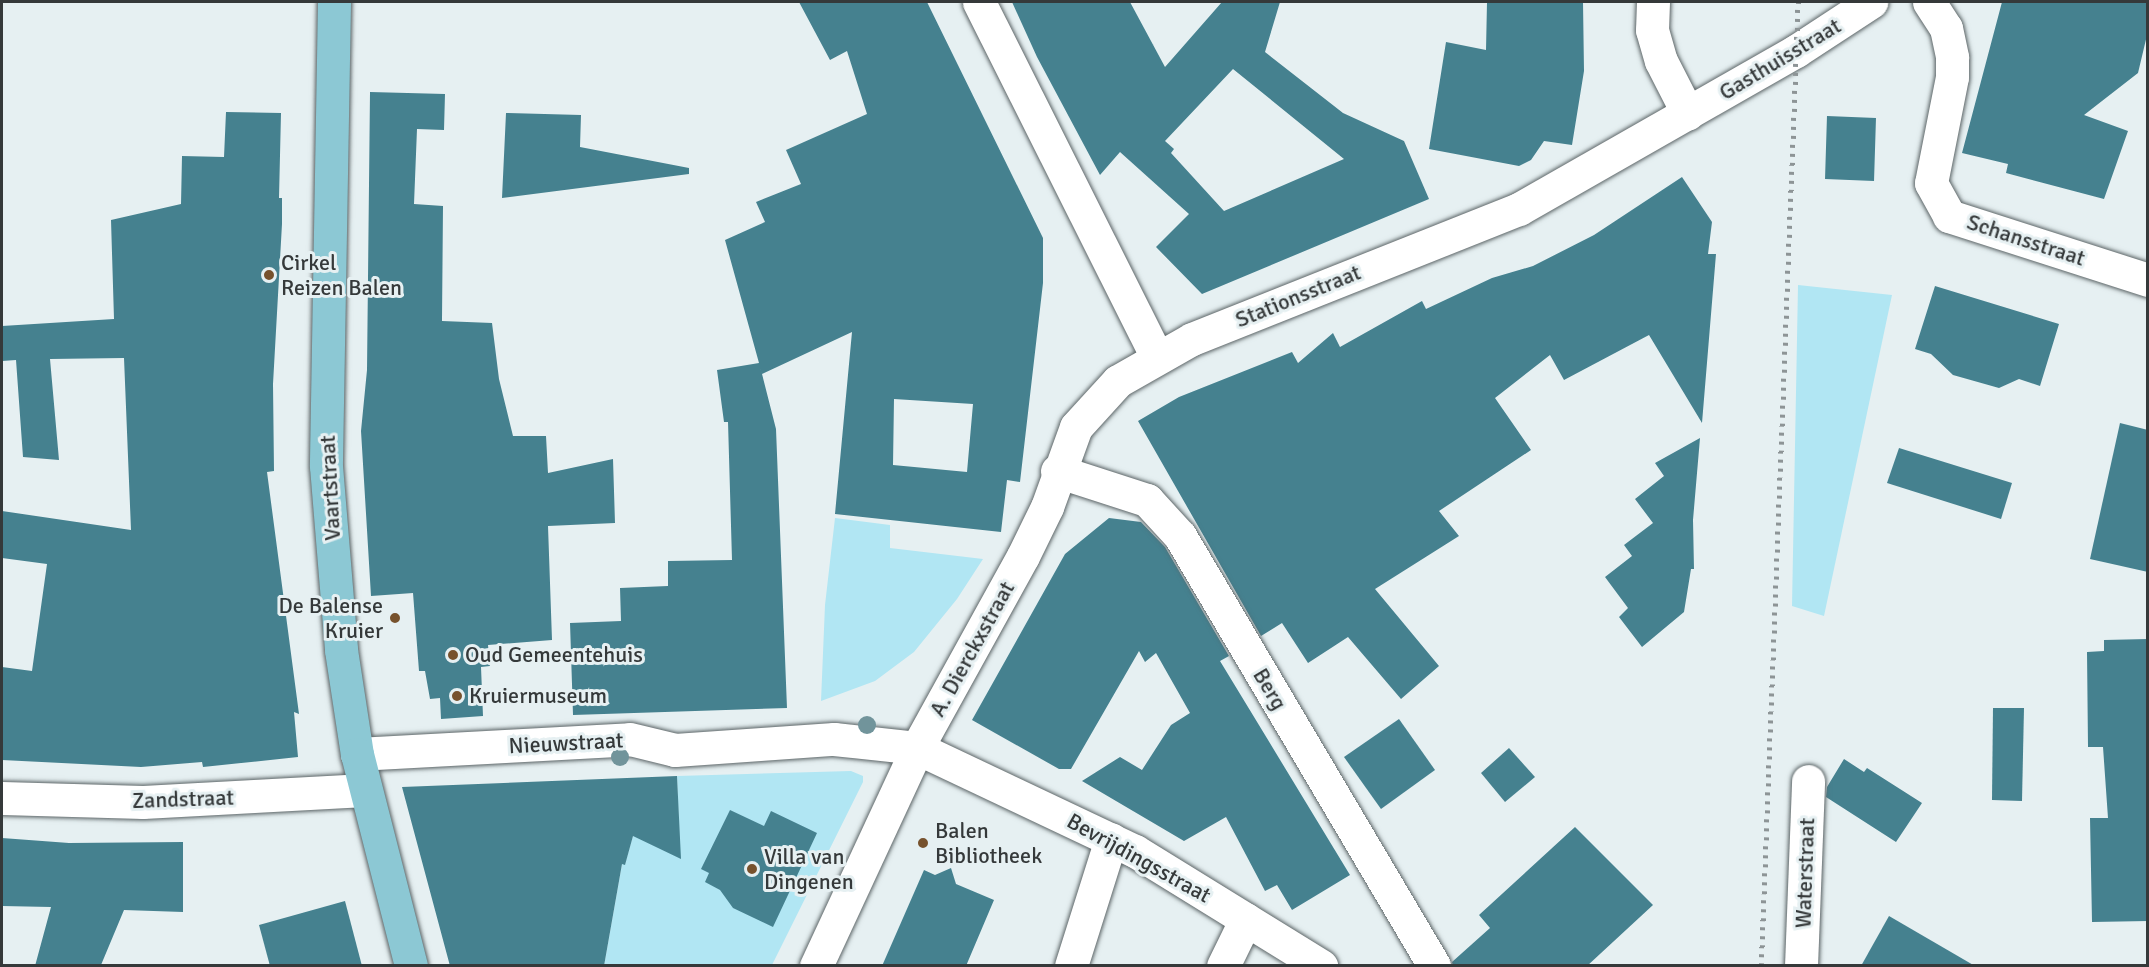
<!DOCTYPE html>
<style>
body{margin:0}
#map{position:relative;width:2149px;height:967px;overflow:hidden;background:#e6f0f2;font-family:Signika,sans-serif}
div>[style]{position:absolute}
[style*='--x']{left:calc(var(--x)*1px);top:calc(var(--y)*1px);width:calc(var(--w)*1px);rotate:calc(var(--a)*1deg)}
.green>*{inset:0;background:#b1e6f3}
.building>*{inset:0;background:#45818f}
.roads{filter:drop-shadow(0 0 2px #5c6567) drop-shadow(0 0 2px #5c6567)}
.minor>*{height:33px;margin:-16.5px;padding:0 16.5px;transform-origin:16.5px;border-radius:16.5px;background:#fff}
.major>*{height:33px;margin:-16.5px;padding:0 16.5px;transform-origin:16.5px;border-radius:16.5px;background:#8cc8d4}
.rail>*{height:4.5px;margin-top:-2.25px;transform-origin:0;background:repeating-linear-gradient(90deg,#8d9496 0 3px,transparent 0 9px)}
.trees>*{width:18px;height:18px;margin:-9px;border-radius:50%;background:#71949b}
.dots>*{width:16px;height:16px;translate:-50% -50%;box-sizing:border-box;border:3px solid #e6f0f2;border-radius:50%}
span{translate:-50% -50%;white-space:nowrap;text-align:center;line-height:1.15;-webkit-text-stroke:6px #e6f0f2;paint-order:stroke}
.street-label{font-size:22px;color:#35393a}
.poi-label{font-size:22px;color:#35393a}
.left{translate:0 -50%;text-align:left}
.right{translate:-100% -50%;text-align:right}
.frame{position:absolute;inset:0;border:3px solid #35393a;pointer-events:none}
</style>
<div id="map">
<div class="green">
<div style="clip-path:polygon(1798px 285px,1892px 295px,1824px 616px,1792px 606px)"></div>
<div style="clip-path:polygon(835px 518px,890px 525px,890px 548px,983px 559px,957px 599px,914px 652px,875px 681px,821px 701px,825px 605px)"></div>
<div style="clip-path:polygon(851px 771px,863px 776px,863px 782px,772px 965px,604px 966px,622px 864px,625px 864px,634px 832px,679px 830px,677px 776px)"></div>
</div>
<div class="building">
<div style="clip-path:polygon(evenodd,799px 2px,927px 2px,1043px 238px,1043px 283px,1020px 482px,1007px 480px,1001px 532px,835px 514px,852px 332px,762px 374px,760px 366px,776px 429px,787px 708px,573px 715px,570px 623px,621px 621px,620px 588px,668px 586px,668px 561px,732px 560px,728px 422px,724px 422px,717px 370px,759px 363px,725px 240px,765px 222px,756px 202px,801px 184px,786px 150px,867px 114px,847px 51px,830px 60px,799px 2px,894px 399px,973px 404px,967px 472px,893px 465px,894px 399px)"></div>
<div style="clip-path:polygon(evenodd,1012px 2px,1130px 2px,1165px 67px,1222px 2px,1280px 2px,1265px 52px,1343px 113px,1404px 141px,1429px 199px,1202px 294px,1156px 247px,1189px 214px,1120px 152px,1100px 175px,1037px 57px,1012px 2px,1233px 69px,1344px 159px,1224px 211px,1171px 153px,1174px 149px,1165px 141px,1233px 69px)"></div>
<div style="clip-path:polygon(1487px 2px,1583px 2px,1584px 71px,1572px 145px,1544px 141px,1531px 160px,1519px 166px,1429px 149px,1446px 42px,1486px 50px)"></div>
<div style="clip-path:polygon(2002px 2px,2148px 2px,2148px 31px,2138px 73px,2084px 115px,2128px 131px,2104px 199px,2006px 173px,2008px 164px,1962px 153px)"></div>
<div style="clip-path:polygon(370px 92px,445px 94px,444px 130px,417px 129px,414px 204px,443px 206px,442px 321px,492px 323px,499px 379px,513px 436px,546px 436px,548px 473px,613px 459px,615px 523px,548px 526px,552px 640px,488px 645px,490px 666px,481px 667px,483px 716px,441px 719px,440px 698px,430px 699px,425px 671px,419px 671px,413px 593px,371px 596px,361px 431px,367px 370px)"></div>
<div style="clip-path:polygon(226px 112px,281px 113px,279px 198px,282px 198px,282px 224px,273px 384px,274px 471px,267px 472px,299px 714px,294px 712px,298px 757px,203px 767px,202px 762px,141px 767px,2px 760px,2px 667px,32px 671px,47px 564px,2px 558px,2px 511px,131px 530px,124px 358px,50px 359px,59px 460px,23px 457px,16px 360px,2px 361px,2px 326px,114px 319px,111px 220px,181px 204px,182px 156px,224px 157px)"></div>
<div style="clip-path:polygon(506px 113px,581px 115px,580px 147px,689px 168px,689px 174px,502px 198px)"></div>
<div style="clip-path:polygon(1827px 116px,1876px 118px,1874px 181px,1825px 179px)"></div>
<div style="clip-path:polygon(1682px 177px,1712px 222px,1708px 254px,1716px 254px,1702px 423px,1649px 335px,1564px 380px,1550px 355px,1495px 398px,1531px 450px,1439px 511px,1459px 536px,1375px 589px,1439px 666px,1401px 699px,1348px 637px,1308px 663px,1282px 623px,1261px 636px,1138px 421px,1179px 397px,1292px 352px,1298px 363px,1333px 333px,1340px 347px,1422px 301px,1426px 309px,1492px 278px,1533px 266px,1594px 235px)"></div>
<div style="clip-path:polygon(1935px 286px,2059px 324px,2040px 386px,2019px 379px,1999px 388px,1953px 375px,1931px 354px,1915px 349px)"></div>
<div style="clip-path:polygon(2120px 423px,2148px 430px,2148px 572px,2090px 559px)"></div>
<div style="clip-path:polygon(1700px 438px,1693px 520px,1694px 569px,1691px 569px,1684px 612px,1642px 647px,1619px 617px,1628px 608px,1605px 577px,1632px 556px,1624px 545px,1653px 523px,1635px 499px,1664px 476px,1655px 463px)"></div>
<div style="clip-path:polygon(1899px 448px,2012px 483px,2001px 519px,1887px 483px)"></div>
<div style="clip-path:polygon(1109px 518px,1141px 522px,1165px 547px,1229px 656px,1220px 661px,1350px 875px,1292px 910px,1277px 885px,1265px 891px,1226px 817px,1184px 841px,1082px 781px,1120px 757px,1142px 770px,1171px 725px,1190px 713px,1156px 653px,1145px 662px,1139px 651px,1071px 769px,1059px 769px,972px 720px,1065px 554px)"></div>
<div style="clip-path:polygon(2148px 639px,2148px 921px,2092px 922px,2090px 818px,2108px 818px,2103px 747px,2088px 747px,2087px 652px,2104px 651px,2104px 640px)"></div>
<div style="clip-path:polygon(1993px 708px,2024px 708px,2022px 801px,1992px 800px)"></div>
<div style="clip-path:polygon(1399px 719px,1435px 770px,1381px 809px,1344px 757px)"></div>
<div style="clip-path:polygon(1509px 748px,1535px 777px,1505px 802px,1481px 773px)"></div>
<div style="clip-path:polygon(1844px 759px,1864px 772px,1867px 768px,1922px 803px,1896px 842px,1826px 797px,1827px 787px)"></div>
<div style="clip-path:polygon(677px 776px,681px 859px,633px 836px,625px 865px,622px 864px,604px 966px,450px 966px,402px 787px)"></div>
<div style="clip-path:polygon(730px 810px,764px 826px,771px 811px,817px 833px,773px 927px,733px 908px,720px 890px,705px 882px,709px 873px,701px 869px)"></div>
<div style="clip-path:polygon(1575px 827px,1653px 905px,1587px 966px,1453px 966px,1452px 962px,1490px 928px,1479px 915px)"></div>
<div style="clip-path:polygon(2px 838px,69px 843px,183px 842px,183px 912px,124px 910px,101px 965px,35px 966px,51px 907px,2px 906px)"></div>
<div style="clip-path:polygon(951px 868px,956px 884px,994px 900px,966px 966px,882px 966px,924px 870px,935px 875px)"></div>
<div style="clip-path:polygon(345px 901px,362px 966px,270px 966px,259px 925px)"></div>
<div style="clip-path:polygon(1889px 916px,1975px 966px,1861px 966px)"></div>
</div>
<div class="roads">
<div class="minor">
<div style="--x:979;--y:2;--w:397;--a:63.4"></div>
<div style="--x:1653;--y:2;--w:28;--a:92"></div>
<div style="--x:1652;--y:30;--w:32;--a:74"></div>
<div style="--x:1661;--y:61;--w:59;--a:63"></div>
<div style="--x:1929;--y:2;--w:31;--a:57"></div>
<div style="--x:1946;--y:28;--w:30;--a:78"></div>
<div style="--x:1952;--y:57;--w:20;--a:90"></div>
<div style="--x:1952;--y:77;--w:108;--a:101.2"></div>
<div style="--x:1931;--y:183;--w:38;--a:61"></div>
<div style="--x:1949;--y:216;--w:209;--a:17.8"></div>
<div style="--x:1057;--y:471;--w:95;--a:17.9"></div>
<div style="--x:1147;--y:500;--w:49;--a:47.5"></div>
<div style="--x:1180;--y:536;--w:499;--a:59.4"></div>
<div style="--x:357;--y:754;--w:273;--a:-3.1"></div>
<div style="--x:630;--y:739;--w:46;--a:13.7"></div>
<div style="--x:675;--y:750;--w:159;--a:-4"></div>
<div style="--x:834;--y:739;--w:83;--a:6.2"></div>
<div style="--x:917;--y:748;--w:241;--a:25.3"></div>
<div style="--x:1135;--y:851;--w:219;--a:31.7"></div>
<div style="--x:2;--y:798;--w:141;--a:1.6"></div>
<div style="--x:143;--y:802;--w:222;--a:-3.1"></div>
<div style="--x:816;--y:966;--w:240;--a:-65.1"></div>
<div style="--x:917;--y:748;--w:219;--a:-61.1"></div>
<div style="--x:1023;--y:556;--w:55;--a:-63.9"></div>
<div style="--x:1047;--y:507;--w:85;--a:-70.1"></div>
<div style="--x:1076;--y:427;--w:62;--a:-47.6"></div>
<div style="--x:1118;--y:381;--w:85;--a:-29.6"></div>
<div style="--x:1192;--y:339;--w:352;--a:-21.7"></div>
<div style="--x:1519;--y:209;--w:319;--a:-29.7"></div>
<div style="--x:1796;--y:51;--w:90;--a:-33.2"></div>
<div style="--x:1071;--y:966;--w:133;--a:-72.5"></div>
<div style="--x:1223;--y:966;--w:52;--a:-63.9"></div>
<div style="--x:1801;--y:966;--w:185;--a:-87.8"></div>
</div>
<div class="major">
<div style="--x:334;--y:2;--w:464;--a:91"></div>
<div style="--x:326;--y:466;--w:185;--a:85.3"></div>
<div style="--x:341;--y:650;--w:105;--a:81.3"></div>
<div style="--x:357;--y:754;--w:219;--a:75.7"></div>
</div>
</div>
<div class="rail">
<div style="--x:1761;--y:966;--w:965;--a:-87.8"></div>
</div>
<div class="trees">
<div style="left:867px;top:725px"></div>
<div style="left:620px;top:757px"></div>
</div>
<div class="dots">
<div style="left:269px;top:275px;background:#77522d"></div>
<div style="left:395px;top:618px;background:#77522d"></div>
<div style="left:453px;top:655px;background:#77522d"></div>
<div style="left:457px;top:696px;background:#77522d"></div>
<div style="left:923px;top:843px;background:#77522d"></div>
<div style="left:752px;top:869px;background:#77522d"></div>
</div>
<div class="street-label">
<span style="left:1780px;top:59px;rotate:-31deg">Gasthuisstraat</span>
<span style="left:2026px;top:240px;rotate:18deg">Schansstraat</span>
<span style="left:1298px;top:296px;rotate:-22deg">Stationsstraat</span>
<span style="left:330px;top:488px;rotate:-93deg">Vaartstraat</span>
<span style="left:972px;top:649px;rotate:-61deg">A. Dierckxstraat</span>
<span style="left:1270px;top:689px;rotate:59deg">Berg</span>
<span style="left:566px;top:743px;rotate:-3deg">Nieuwstraat</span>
<span style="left:183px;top:799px;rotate:-2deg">Zandstraat</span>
<span style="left:1139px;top:858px;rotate:29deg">Bevrijdingsstraat</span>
<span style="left:1805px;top:873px;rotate:-88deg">Waterstraat</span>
</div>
<div class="poi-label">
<span class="left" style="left:281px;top:275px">Cirkel<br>Reizen Balen</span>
<span class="right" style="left:383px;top:618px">De Balense<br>Kruier</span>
<span class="left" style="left:465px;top:655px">Oud Gemeentehuis</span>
<span class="left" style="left:469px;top:696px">Kruiermuseum</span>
<span class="left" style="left:935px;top:843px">Balen<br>Bibliotheek</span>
<span class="left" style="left:764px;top:869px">Villa van<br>Dingenen</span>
</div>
<div class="frame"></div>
</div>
